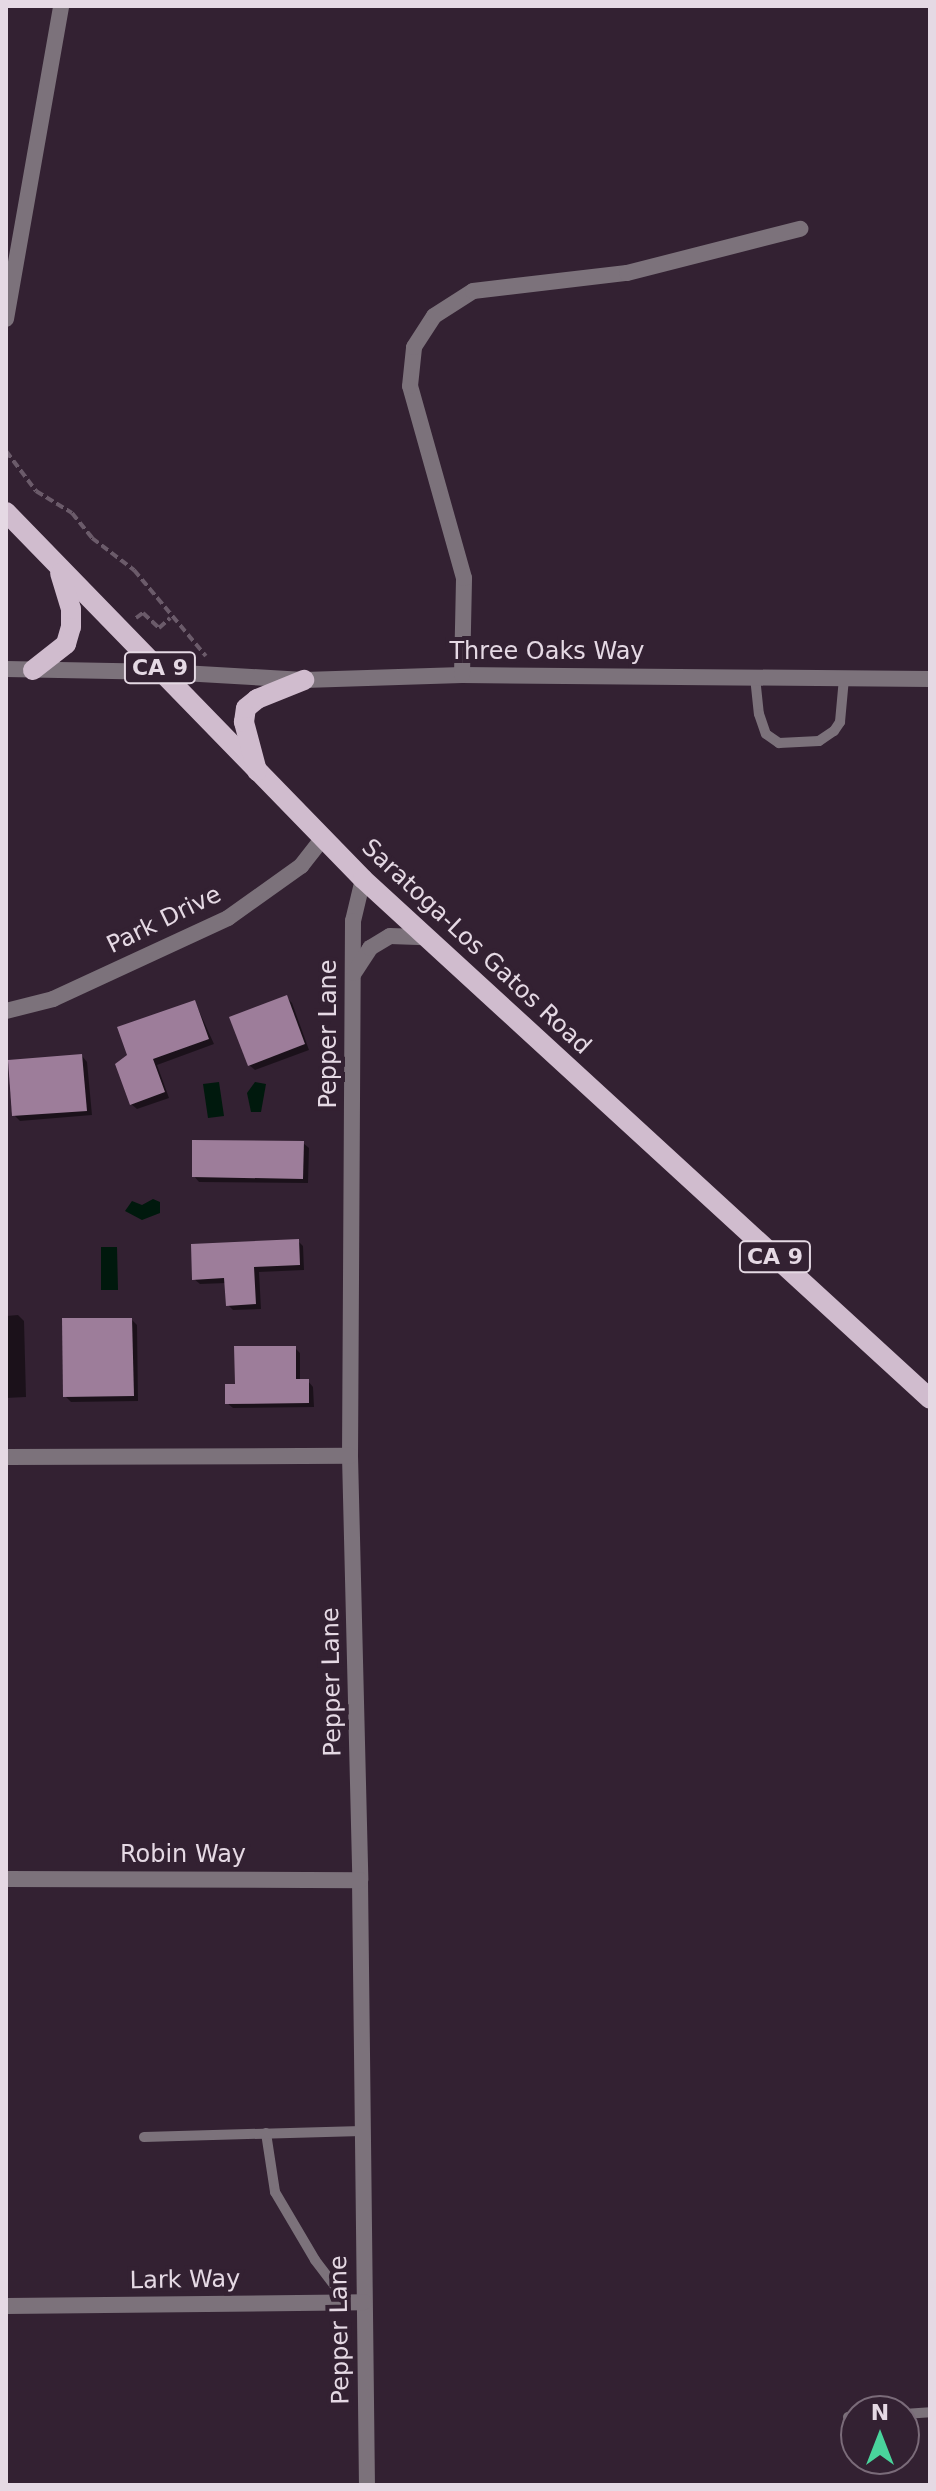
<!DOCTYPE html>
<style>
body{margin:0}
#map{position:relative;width:936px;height:2491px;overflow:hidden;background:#332132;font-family:"DejaVu Sans",sans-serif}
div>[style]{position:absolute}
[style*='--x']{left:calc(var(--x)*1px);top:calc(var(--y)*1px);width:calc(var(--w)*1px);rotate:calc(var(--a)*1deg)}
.water>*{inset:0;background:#00190d}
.shadow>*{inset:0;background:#0007}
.building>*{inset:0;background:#9d7d9a}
.path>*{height:4px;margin-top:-2px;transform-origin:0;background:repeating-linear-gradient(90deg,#6b5b6a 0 8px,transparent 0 12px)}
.lane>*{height:10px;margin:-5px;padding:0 5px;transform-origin:5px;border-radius:5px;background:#7c727b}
.street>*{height:16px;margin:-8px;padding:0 8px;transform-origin:8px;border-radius:8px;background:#7c727b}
.primary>*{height:20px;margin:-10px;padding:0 10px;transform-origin:10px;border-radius:10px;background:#d0bcce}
span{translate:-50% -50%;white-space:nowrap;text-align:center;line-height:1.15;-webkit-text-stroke:8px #332132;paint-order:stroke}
.shield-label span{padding:2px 6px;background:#332132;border:2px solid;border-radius:6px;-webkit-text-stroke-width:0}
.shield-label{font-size:22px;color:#e5d9e4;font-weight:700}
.street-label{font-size:24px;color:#e5d9e4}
.frame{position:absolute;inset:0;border:8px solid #e5d9e4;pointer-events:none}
.north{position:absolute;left:840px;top:2395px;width:80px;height:80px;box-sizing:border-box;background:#332132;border:2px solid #7a6b79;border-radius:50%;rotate:0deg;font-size:22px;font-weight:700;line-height:32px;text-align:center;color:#e5d9e4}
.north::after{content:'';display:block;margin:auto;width:28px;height:36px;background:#49d49c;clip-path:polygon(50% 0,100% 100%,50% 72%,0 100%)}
</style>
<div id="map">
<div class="water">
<div style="clip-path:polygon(219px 1082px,224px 1116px,208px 1118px,203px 1084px)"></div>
<div style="clip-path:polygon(255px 1082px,266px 1084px,261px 1112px,251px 1112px,247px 1093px)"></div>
<div style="clip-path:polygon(153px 1199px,160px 1202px,160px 1213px,142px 1220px,125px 1211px,132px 1201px,142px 1205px)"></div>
<div style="clip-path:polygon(101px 1247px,117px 1247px,118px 1290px,101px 1290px)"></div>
</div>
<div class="shadow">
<div style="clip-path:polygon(286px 997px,292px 1003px,309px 1050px,255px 1070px,249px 1065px)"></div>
<div style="clip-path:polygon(195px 1002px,214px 1044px,157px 1065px,169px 1098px,137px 1109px,131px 1104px,129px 1055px)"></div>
<div style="clip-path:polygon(82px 1056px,87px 1062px,92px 1115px,20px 1121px,14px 1115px)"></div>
<div style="clip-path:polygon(303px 1143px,309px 1148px,308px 1183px,199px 1182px,194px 1176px)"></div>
<div style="clip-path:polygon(298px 1241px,303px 1246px,304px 1270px,259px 1272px,261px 1309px,233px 1310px,228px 1305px,227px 1283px,200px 1284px,194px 1279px)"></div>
<div style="clip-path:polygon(18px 1315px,24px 1321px,26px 1397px,6px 1398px,6px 1316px)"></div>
<div style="clip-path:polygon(132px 1320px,137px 1325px,138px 1401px,71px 1402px,65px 1396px)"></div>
<div style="clip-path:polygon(295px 1348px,300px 1353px,300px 1381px,308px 1381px,313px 1387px,314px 1407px,233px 1408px,227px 1403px,237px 1386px)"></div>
</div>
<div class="building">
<div style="clip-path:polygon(287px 995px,305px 1044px,248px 1066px,229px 1017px)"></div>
<div style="clip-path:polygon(195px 1000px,209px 1039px,153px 1059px,165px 1092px,130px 1105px,115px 1064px,127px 1055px,117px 1027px)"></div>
<div style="clip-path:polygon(82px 1054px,87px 1111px,12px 1116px,8px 1060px)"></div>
<div style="clip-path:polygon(192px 1140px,304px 1141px,303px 1179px,192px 1177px)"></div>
<div style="clip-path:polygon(299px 1239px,300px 1265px,254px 1267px,256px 1304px,226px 1306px,224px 1278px,192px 1280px,191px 1244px)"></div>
<div style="clip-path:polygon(62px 1318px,132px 1318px,134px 1396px,63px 1397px)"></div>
<div style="clip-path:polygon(234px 1346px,296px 1346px,296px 1379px,309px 1379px,309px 1403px,225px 1404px,225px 1384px,235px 1384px)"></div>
</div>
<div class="path">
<div style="--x:6;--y:451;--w:50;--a:53.1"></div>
<div style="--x:36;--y:491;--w:42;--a:31.4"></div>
<div style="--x:72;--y:513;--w:32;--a:51"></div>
<div style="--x:92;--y:538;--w:53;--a:37.3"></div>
<div style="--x:134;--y:570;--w:112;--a:50.1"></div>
<div style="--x:136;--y:618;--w:9;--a:-36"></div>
<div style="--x:143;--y:613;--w:22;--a:43"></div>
<div style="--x:159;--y:628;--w:15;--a:-42"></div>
</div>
<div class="lane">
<div style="--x:755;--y:677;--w:37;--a:84"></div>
<div style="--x:759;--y:714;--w:21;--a:71"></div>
<div style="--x:766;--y:734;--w:16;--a:35"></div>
<div style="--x:779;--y:743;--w:40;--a:-2.9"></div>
<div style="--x:819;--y:741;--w:18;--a:-34"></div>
<div style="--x:834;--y:731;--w:11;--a:-56"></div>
<div style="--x:840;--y:722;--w:44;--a:-84.8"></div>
<div style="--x:266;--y:2133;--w:60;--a:81.3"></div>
<div style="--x:275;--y:2192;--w:79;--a:59.5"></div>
<div style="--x:315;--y:2260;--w:53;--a:52.7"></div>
<div style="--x:144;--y:2137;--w:218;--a:-1.6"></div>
<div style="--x:904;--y:2414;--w:26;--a:-4"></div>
<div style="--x:848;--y:2417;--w:8;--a:0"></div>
</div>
<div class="street">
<div style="--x:6;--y:319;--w:318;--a:-80"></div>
<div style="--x:6;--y:669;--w:159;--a:1.1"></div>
<div style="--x:165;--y:672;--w:139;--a:3.3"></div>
<div style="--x:304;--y:680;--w:158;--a:-1.8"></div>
<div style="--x:462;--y:675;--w:468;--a:0.5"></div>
<div style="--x:462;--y:675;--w:97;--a:-88.8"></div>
<div style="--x:464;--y:578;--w:199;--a:-105.7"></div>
<div style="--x:410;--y:386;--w:39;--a:-84"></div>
<div style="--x:414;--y:347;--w:37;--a:-57"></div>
<div style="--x:434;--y:316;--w:46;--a:-32.7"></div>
<div style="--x:473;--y:291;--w:155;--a:-6.7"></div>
<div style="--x:627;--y:273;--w:179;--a:-14.3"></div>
<div style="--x:363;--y:879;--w:43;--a:103.4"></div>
<div style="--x:353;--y:921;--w:535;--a:90.32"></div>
<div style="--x:350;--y:1456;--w:424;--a:88.6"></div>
<div style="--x:360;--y:1880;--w:605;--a:89.34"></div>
<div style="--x:354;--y:973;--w:30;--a:-57"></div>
<div style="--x:370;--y:948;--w:23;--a:-31"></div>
<div style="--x:390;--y:936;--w:35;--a:2"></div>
<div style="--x:6;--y:1011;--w:49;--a:-14.3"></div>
<div style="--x:53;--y:999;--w:193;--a:-24.8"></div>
<div style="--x:228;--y:918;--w:90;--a:-35.5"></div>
<div style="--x:301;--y:866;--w:34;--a:-52"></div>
<div style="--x:6;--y:1457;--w:344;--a:-0.2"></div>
<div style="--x:6;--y:1879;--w:354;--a:0.2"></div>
<div style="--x:6;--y:2306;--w:358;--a:-0.6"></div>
</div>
<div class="primary">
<div style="--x:6;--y:512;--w:512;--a:45.79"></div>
<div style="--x:363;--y:879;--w:769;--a:42.52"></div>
<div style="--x:33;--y:670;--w:42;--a:-38.2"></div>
<div style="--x:66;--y:644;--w:18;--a:-74"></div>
<div style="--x:71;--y:627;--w:18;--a:-90"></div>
<div style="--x:71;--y:609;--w:37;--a:-107"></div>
<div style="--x:257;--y:771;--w:51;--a:-104.9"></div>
<div style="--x:244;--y:722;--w:14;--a:-82"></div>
<div style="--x:246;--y:708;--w:14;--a:-39"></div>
<div style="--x:257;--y:699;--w:51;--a:-22"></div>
</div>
<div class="shield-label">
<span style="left:160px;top:668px">CA 9</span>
<span style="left:775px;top:1257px">CA 9</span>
</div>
<div class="street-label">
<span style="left:547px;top:652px">Three Oaks Way</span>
<span style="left:164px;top:920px;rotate:-26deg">Park Drive</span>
<span style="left:476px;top:947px;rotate:43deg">Saratoga-Los Gatos Road</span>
<span style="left:329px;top:1034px;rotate:-90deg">Pepper Lane</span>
<span style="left:332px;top:1682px;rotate:-91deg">Pepper Lane</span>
<span style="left:183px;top:1855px">Robin Way</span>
<span style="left:185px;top:2280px;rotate:-1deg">Lark Way</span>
<span style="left:340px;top:2330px;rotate:-91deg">Pepper Lane</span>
</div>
<div class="frame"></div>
<div class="north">N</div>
</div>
